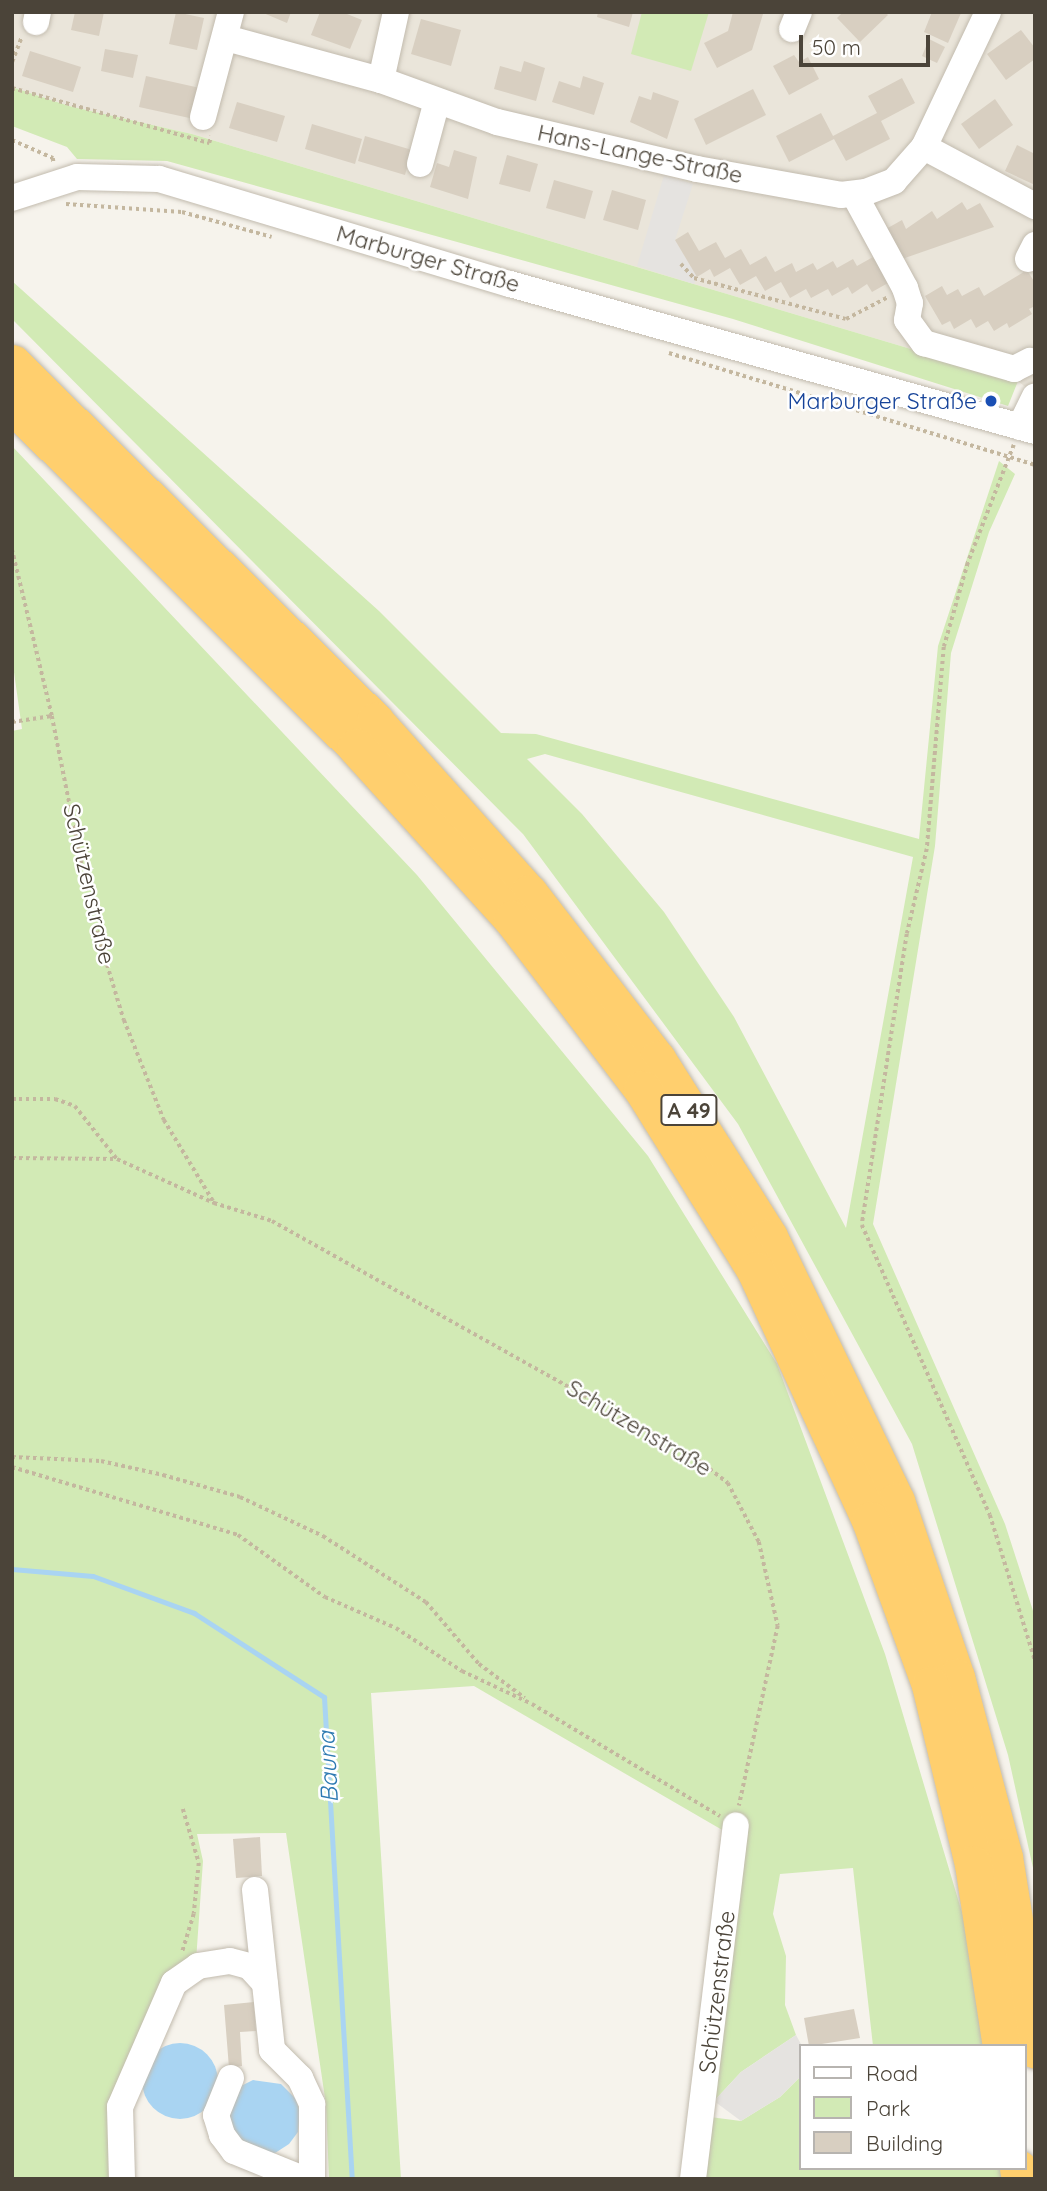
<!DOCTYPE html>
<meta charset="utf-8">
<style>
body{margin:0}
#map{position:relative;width:1047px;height:2191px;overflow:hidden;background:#f6f3ec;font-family:Quicksand,sans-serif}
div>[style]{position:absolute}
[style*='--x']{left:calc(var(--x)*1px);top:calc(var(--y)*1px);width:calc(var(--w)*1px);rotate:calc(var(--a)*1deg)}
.residential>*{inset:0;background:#eae5da}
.green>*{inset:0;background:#d2eab5}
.parking>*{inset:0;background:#e5e3e0}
.water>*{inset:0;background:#a9d4f2}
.round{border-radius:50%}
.stream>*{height:5px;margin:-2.5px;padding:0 2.5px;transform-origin:2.5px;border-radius:2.5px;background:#a9d4f2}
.building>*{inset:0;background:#d8cfc1}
.path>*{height:3.5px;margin-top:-1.75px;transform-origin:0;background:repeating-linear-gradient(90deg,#c4b79f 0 3.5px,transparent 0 7px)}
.roads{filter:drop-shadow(0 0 2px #c2bbae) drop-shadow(0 0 2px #c2bbae)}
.minor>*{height:26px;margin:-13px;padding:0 13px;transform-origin:13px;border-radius:13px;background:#fff}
.highway>*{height:37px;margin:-18.5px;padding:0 18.5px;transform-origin:18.5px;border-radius:18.5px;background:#ffcf6e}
.dots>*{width:19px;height:19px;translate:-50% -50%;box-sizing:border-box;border:4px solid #fff;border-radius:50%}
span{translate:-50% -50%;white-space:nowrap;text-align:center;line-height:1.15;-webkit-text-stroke:5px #fff;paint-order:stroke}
.shield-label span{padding:2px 5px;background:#fff;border:2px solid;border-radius:5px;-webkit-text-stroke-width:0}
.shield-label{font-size:21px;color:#4b4439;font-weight:700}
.street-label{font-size:23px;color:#4b4439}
.transit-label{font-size:23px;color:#164399}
.right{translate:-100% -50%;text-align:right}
.water-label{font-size:24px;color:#2e7ab2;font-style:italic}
.frame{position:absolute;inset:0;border:14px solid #4b4439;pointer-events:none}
.legend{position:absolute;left:799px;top:2044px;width:228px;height:126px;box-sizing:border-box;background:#fff;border:2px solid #b7b4b0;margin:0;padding:9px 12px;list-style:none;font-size:21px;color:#4b4439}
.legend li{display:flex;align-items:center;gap:14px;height:35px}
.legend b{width:35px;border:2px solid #b7b4b0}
.scale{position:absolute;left:799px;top:35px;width:131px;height:32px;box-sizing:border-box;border:4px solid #4b4439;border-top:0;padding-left:9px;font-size:21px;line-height:24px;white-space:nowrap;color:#4b4439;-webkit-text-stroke:5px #fff;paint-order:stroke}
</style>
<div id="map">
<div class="residential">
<div style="clip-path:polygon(12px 12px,1035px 12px,1035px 395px,1018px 381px,192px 134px,69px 106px,12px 87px)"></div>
</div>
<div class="green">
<div style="clip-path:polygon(642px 12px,709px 12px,691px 71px,631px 54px)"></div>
<div style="clip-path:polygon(12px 87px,69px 106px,192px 134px,1018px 381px,1008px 406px,733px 319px,167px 161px,77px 159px,67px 147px,12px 126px)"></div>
<div style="clip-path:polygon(evenodd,12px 281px,379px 611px,501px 733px,536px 734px,919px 839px,938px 646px,999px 461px,1015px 474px,989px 532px,951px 653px,935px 846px,873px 1224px,1005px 1524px,1035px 1617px,1035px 1877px,1008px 1755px,912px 1444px,738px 1124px,523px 834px,12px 319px,12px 281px,545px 754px,913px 857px,846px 1228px,734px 1017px,664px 912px,582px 814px,527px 759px,545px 754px)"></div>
<div style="clip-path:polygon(12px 446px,417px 875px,648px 1156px,777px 1364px,885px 1654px,966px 1926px,983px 2046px,873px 2046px,853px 1868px,780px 1874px,773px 1914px,786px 1956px,785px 2005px,796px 2035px,741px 2072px,714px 2101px,724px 1831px,474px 1686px,371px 1693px,401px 2179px,329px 2179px,326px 2105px,286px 1833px,197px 1834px,203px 1861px,196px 1961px,124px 2108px,127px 2179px,12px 2179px,12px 731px,22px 729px,12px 658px)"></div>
<div style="clip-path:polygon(800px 2077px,800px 2168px,1000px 2168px,1002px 2179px,700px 2179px,710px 2117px,741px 2121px,780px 2097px)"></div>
</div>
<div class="parking">
<div style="clip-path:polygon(664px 175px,693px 184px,675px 240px,697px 277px,694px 284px,637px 266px)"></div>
<div style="clip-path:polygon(796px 2035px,802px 2046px,800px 2077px,780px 2097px,741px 2121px,714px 2101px,741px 2072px)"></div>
</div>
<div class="water">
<div class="round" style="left:142px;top:2043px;width:76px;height:76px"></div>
<div style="clip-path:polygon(253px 2080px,281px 2084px,296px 2099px,300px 2112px,298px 2132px,289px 2144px,272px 2155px,232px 2142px,226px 2103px,237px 2088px)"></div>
</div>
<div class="stream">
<div style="--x:12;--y:1569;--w:81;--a:4.9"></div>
<div style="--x:93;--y:1576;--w:108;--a:20.1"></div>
<div style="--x:194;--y:1613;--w:155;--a:32.9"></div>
<div style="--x:324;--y:1697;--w:483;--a:86.7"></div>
</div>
<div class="building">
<div style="clip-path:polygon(75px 12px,104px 12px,99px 36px,71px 30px)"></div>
<div style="clip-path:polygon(176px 12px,204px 18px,197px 50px,169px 44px)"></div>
<div style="clip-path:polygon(261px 12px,291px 12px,287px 23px)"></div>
<div style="clip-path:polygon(320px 12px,342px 12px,362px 20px,350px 49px,311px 35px)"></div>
<div style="clip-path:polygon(598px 12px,633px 12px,629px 27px,597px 17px)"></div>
<div style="clip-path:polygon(733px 12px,763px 14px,752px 50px,717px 68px,704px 43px,728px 31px)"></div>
<div style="clip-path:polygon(843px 12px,885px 12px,888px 15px,860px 42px,837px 18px)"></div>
<div style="clip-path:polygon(932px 12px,961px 13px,948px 43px,924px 32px)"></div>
<div style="clip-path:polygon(421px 19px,461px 30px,451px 66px,411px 54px)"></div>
<div style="clip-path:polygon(1021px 30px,1035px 48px,1035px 59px,1006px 80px,987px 54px)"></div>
<div style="clip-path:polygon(929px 39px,945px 47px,937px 63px,922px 56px)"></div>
<div style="clip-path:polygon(105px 49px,138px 55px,133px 78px,101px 71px)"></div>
<div style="clip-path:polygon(30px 51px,81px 67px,73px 92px,22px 76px)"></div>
<div style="clip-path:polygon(794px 55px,799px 62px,808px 57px,819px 79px,789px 95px,773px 66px)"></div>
<div style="clip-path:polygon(524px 61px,545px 68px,536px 101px,494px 89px,500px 66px,521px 72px)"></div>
<div style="clip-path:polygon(146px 76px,200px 88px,194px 119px,139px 107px)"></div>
<div style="clip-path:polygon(583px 76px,604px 83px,594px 115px,552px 102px,559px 81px,580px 88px)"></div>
<div style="clip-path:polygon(902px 78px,915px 103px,881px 121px,890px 139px,846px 161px,834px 139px,789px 162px,776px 136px,821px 113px,833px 136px,877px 113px,868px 96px)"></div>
<div style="clip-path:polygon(753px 89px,766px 115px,706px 145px,694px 119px)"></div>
<div style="clip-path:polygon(653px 92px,679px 101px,667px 139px,630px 122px,639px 96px,651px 100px)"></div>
<div style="clip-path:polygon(995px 99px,1013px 125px,979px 149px,961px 124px)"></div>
<div style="clip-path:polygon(237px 102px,285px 116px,277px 142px,229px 128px)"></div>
<div style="clip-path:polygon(312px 124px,362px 139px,355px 164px,305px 149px)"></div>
<div style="clip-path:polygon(365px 136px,412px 150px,405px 175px,358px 161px)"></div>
<div style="clip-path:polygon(1017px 145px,1035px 154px,1035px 185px,1005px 171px)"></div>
<div style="clip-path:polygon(454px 150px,477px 157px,468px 199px,430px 187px,437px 163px,449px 167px)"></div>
<div style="clip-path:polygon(507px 155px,538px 164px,530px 192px,499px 184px)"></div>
<div style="clip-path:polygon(554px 180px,593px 191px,585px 219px,546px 208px)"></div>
<div style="clip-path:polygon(612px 190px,646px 200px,638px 230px,603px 220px)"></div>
<div style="clip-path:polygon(962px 202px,967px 210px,980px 203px,994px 227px,902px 259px,886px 229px,902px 220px,906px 229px,932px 211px,937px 219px)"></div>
<div style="clip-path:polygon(688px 232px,699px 251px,716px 242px,725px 258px,741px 249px,750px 265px,766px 256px,775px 272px,792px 263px,796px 272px,813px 263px,817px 270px,833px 261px,837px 268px,853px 259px,857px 266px,873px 257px,888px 283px,872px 292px,867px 284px,852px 294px,848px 287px,832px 296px,828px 289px,811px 298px,806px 289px,790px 298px,781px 282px,765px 291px,756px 276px,740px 285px,730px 268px,714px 277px,710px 269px,697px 277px,675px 240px)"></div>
<div style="clip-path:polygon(1027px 270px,1035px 283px,1035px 306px,1029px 309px,1032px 314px,1009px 328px,1007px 323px,994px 331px,988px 321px,976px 328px,971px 319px,954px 329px,950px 321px,942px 325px,925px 296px,942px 286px,947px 295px,958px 289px,962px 296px,979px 287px,984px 296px)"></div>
<div style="clip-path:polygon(260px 1837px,262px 1876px,236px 1878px,233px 1839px)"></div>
<div style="clip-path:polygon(254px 2002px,256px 2031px,240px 2032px,242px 2066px,229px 2068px,224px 2005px)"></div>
<div style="clip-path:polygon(854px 2009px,860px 2038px,809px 2046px,804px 2018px)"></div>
</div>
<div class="path">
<div style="--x:12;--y:62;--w:26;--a:-69"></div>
<div style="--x:12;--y:88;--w:205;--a:15.6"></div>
<div style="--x:209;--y:143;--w:7;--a:-74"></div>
<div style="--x:12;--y:140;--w:45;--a:23.7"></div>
<div style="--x:53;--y:158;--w:6;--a:81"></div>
<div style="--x:66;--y:204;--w:116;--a:3.9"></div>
<div style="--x:182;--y:212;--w:93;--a:15.5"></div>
<div style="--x:681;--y:264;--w:19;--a:47"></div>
<div style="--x:694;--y:278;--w:157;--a:15.1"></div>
<div style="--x:846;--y:319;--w:47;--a:-27.6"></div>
<div style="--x:669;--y:353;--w:383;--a:17"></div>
<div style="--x:1014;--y:445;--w:127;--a:111.3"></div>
<div style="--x:968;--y:563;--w:87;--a:105.9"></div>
<div style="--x:944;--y:647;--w:203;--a:94.8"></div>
<div style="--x:927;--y:849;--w:87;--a:103.2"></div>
<div style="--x:907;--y:934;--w:294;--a:98.8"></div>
<div style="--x:862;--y:1225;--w:317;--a:66.2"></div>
<div style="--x:990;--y:1515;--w:152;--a:72.8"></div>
<div style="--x:12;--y:549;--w:172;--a:76.5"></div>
<div style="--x:52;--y:716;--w:199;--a:78.7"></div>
<div style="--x:91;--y:911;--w:114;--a:73.2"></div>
<div style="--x:124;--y:1020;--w:108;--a:68.2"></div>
<div style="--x:164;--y:1120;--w:95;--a:58.8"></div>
<div style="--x:12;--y:722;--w:40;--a:-8.5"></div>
<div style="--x:12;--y:1099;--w:43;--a:0"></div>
<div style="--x:55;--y:1099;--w:21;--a:19"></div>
<div style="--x:75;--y:1106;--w:68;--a:51.6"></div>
<div style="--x:12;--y:1158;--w:105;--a:0.5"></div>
<div style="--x:117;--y:1159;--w:107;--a:24.4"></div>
<div style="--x:214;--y:1203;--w:61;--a:17.2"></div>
<div style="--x:272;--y:1221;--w:482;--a:29.2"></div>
<div style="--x:693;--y:1456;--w:44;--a:37.6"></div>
<div style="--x:728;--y:1483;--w:67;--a:62.3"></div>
<div style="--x:759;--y:1542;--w:86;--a:77.3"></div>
<div style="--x:778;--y:1626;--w:184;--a:102.2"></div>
<div style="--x:12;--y:1457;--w:89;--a:2.6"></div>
<div style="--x:101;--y:1461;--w:64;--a:12.7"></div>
<div style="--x:163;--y:1475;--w:80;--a:15.9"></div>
<div style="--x:240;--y:1497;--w:92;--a:25.2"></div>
<div style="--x:323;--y:1536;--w:122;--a:32.7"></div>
<div style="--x:426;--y:1602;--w:82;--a:49.5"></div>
<div style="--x:479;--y:1664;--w:57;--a:36.5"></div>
<div style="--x:12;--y:1467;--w:236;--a:16.7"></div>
<div style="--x:238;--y:1535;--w:107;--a:35.5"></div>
<div style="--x:325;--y:1597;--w:77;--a:23.6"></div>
<div style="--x:396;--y:1628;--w:79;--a:33.1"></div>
<div style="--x:462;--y:1671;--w:77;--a:25.2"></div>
<div style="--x:532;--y:1704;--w:219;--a:30.8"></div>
<div style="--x:183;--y:1809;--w:56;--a:73.5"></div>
<div style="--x:199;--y:1863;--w:51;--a:95.6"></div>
<div style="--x:194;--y:1914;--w:39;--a:107"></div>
</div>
<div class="roads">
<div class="minor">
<div style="--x:36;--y:22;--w:10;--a:-79"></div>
<div style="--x:792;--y:29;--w:18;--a:-68"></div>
<div style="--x:226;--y:38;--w:161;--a:15.2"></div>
<div style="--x:381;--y:80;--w:123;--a:19.9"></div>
<div style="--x:497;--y:122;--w:205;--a:13.2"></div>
<div style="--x:697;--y:169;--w:146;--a:10.2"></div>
<div style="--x:841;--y:195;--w:25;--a:-7"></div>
<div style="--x:866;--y:192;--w:30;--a:-21"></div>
<div style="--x:894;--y:181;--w:45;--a:-48.6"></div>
<div style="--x:924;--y:147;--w:149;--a:-64.6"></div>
<div style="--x:381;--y:80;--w:70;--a:-77.6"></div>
<div style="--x:203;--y:117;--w:109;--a:-75.1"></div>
<div style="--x:924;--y:147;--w:126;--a:28"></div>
<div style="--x:420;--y:164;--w:65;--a:-74.9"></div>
<div style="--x:854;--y:194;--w:107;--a:61.5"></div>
<div style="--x:905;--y:288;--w:16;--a:72"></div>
<div style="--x:910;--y:303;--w:17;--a:100"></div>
<div style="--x:907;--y:320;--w:29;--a:54"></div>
<div style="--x:924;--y:343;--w:94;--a:16.1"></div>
<div style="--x:1014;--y:369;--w:18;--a:-27"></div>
<div style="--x:12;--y:198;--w:68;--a:-17.9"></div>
<div style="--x:77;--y:177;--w:82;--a:1.4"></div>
<div style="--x:159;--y:179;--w:366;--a:16.7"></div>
<div style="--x:510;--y:284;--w:545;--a:15.64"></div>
<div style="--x:1028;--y:259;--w:16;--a:-63"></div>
<div style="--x:1020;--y:427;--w:34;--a:-64"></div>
<div style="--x:255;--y:1890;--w:161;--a:83.9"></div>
<div style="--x:272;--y:2050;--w:40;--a:45"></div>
<div style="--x:300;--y:2078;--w:29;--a:65"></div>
<div style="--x:312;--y:2104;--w:75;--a:90"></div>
<div style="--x:231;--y:2078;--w:40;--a:112"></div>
<div style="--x:216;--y:2115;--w:21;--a:73"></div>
<div style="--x:222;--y:2135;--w:20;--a:53"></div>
<div style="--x:234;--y:2151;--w:74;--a:22.1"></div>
<div style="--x:122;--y:2179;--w:72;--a:-91.6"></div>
<div style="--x:120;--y:2107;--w:135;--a:-66.5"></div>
<div style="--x:174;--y:1983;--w:29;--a:-35"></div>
<div style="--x:198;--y:1966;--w:32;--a:-9"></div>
<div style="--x:230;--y:1961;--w:20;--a:15"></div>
<div style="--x:249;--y:1966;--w:23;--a:47"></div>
<div style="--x:693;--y:2179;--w:356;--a:-83.1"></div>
</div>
<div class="highway">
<div style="--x:12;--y:363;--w:510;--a:44.6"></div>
<div style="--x:375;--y:721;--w:231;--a:48.2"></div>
<div style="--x:529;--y:893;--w:210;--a:52.4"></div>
<div style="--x:657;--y:1059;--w:210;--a:57.8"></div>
<div style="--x:769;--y:1237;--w:293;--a:64.3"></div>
<div style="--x:896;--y:1501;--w:186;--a:71.2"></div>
<div style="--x:956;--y:1677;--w:186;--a:75.1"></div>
<div style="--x:1004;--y:1857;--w:195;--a:80.9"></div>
<div style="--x:12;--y:404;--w:486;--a:44.9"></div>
<div style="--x:356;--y:747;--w:232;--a:47.8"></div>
<div style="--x:512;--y:919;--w:214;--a:52.6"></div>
<div style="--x:642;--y:1089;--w:213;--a:58"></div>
<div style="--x:755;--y:1270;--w:275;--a:65.3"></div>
<div style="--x:870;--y:1520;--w:176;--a:70"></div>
<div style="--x:930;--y:1685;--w:184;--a:76.5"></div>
<div style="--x:973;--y:1864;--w:184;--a:81.3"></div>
<div style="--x:1018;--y:2168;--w:11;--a:80"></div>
</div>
</div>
<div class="dots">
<div style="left:991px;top:401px;background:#1a4fb4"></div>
</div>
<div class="shield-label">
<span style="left:689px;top:1110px">A 49</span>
</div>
<div class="street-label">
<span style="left:640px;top:154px;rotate:12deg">Hans-Lange-Straße</span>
<span style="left:428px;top:259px;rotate:16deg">Marburger Straße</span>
<span style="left:89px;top:884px;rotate:77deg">Schützenstraße</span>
<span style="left:639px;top:1428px;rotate:31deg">Schützenstraße</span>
<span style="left:717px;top:1992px;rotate:-83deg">Schützenstraße</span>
</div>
<div class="transit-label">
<span class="right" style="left:977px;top:401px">Marburger Straße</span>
</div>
<div class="water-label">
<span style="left:328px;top:1767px;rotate:-93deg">Bauna</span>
</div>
<div class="frame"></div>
<ul class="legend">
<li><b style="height:9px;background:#fff"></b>Road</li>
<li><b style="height:19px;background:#d2eab5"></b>Park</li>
<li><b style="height:19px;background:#d8cfc1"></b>Building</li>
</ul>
<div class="scale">50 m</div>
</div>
